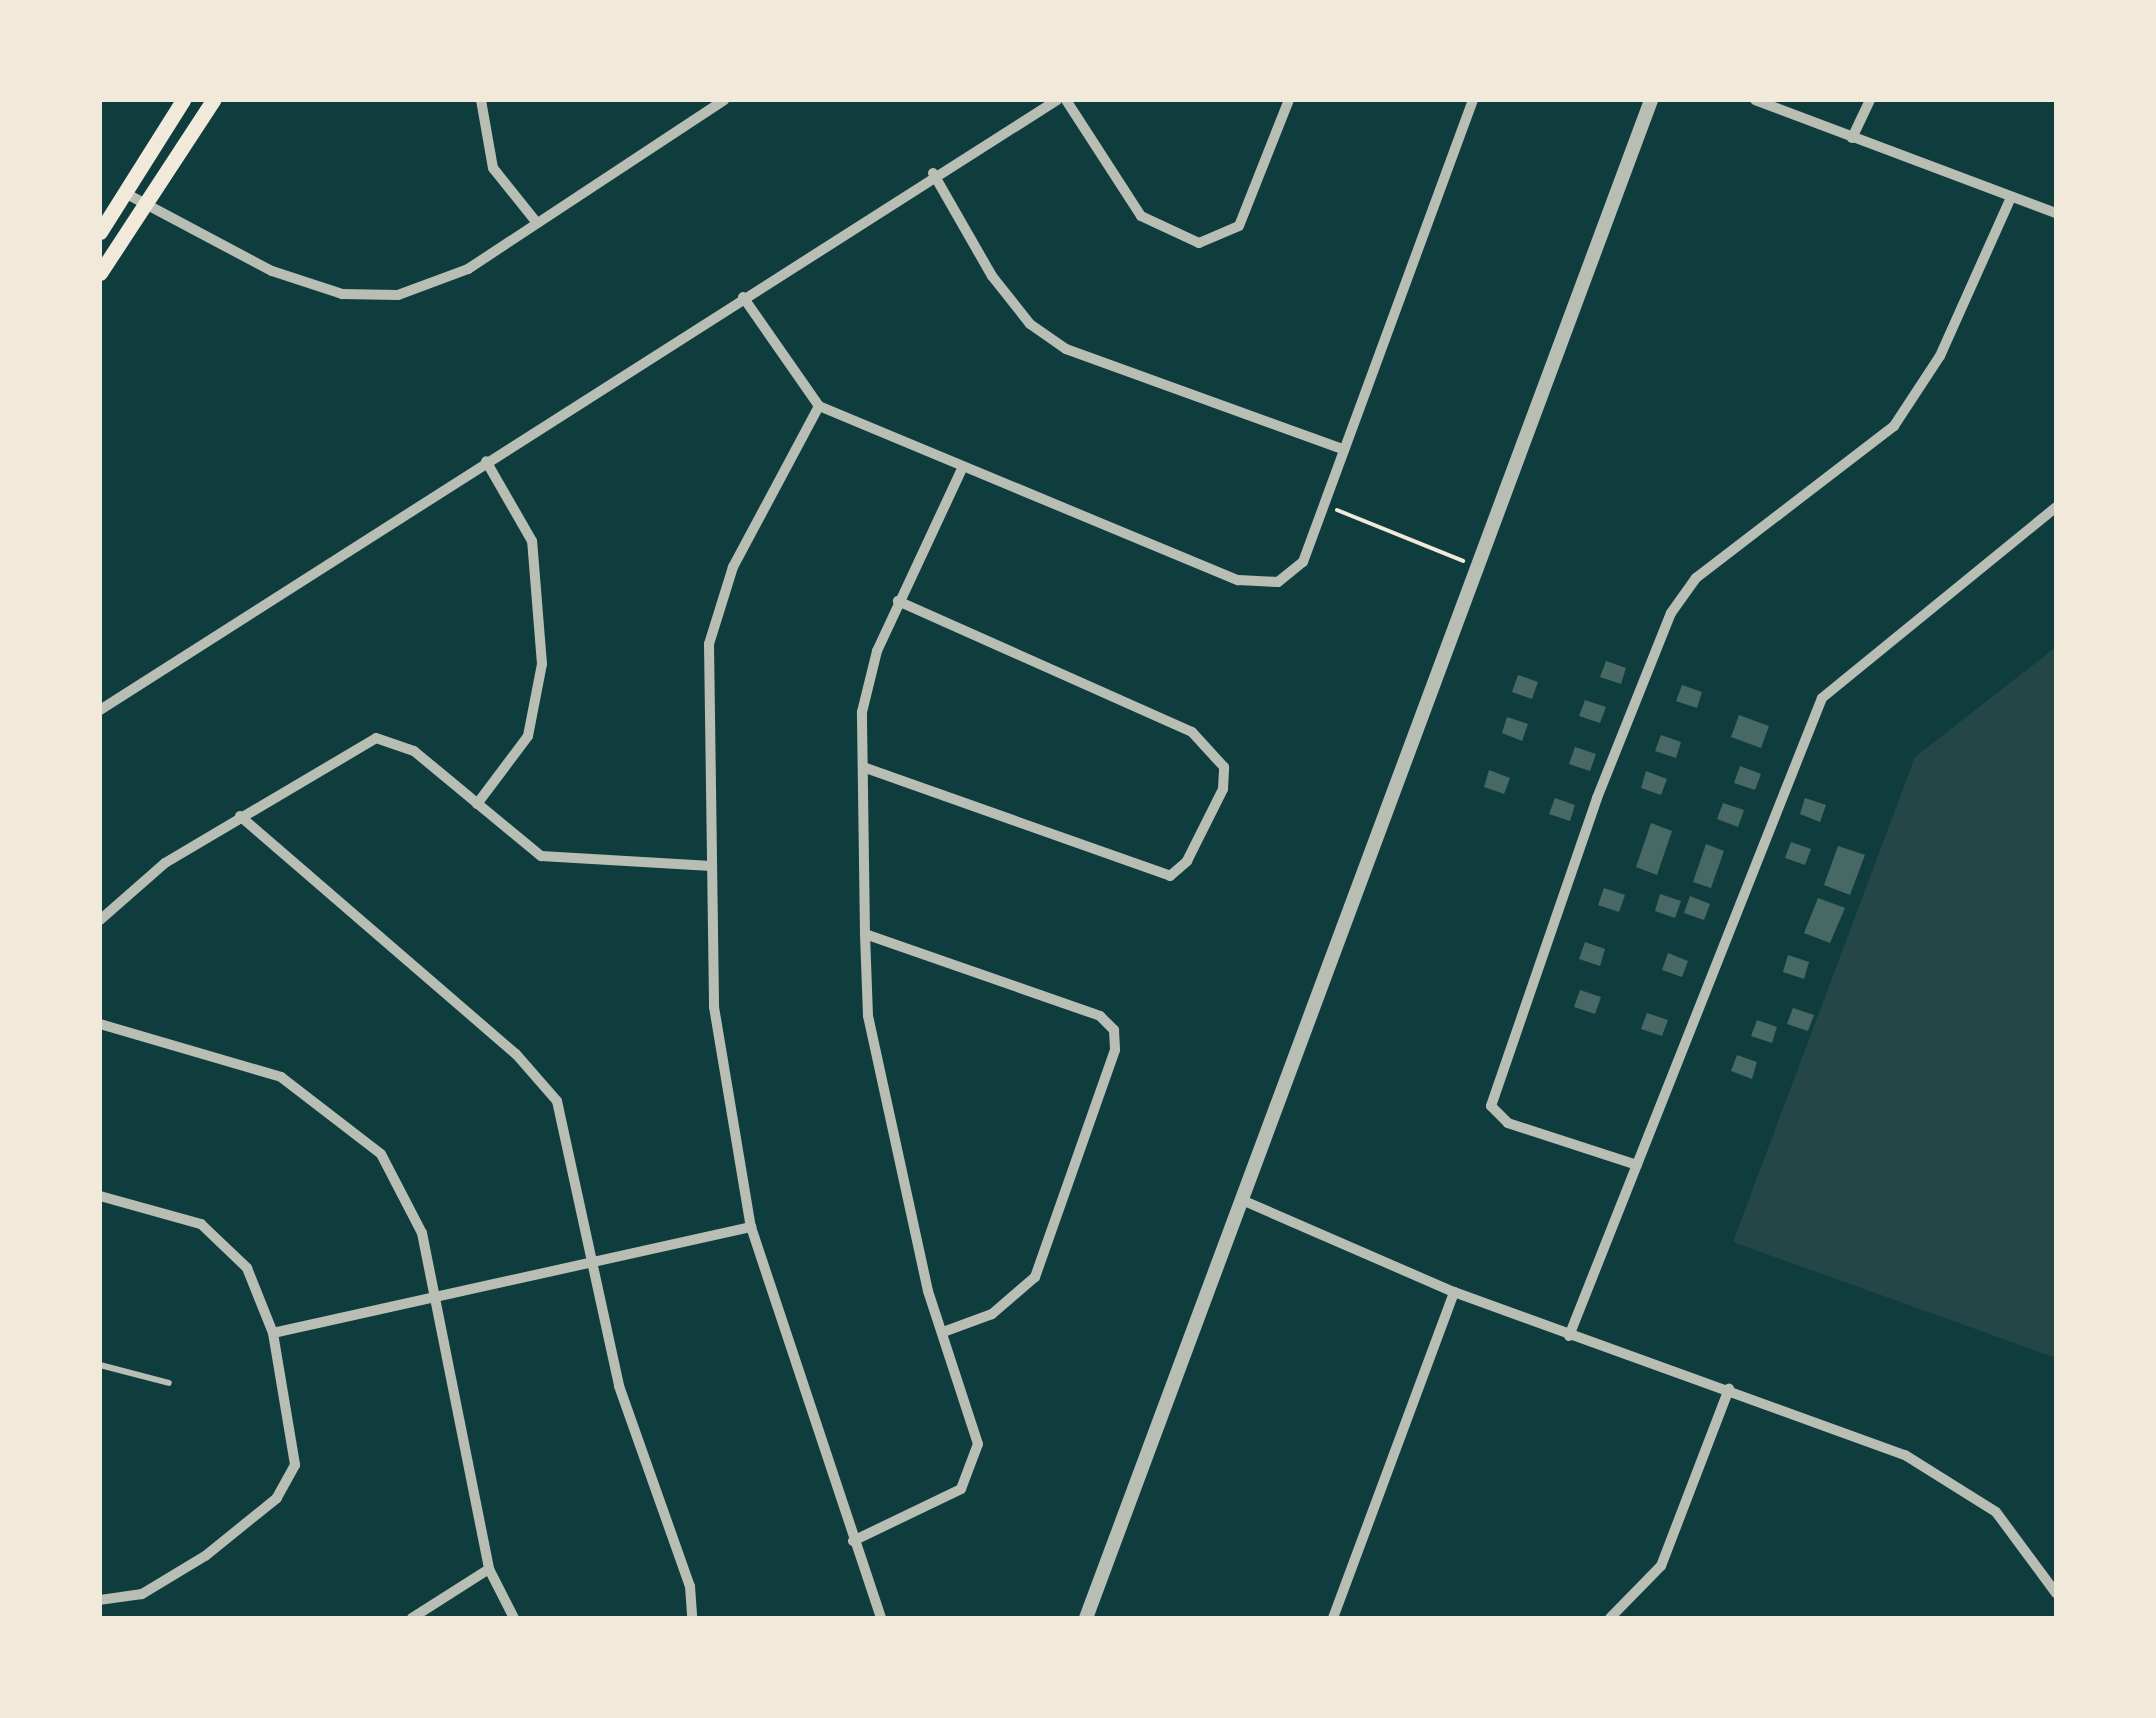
<!DOCTYPE html>
<style>
body{margin:0}
#map{position:relative;width:2156px;height:1718px;overflow:hidden;background:#0f3d3e;font-family:"PT Sans",sans-serif}
div>[style]{position:absolute}
[style*='--x']{left:calc(var(--x)*1px);top:calc(var(--y)*1px);width:calc(var(--w)*1px);rotate:calc(var(--a)*1deg)}
.green>*{inset:0;background:#244646}
.building>*{inset:0;background:#486865}
.path>*{height:4px;margin:-2px;padding:0 2px;transform-origin:2px;border-radius:2px;background:#f1e9da}
.service>*{height:6px;margin:-3px;padding:0 3px;transform-origin:3px;border-radius:3px;background:#b8beb3}
.minor>*{height:10px;margin:-5px;padding:0 5px;transform-origin:5px;border-radius:5px;background:#b8beb3}
.tertiary>*{height:14px;margin:-7px;padding:0 7px;transform-origin:7px;border-radius:7px;background:#b8beb3}
.secondary>*{height:15px;margin:-7.5px;padding:0 7.5px;transform-origin:7.5px;border-radius:7.5px;background:#f1e9da}
span{translate:-50% -50%;white-space:nowrap;text-align:center;line-height:1.15;-webkit-text-stroke:8px #f1e9da;paint-order:stroke}
.frame{position:absolute;inset:0;border:102px solid #f1e9da;pointer-events:none}
</style>
<div id="map">
<div class="green">
<div style="clip-path:polygon(2056px 647px,2056px 1358px,1733px 1242px,1915px 757px)"></div>
</div>
<div class="building">
<div style="clip-path:polygon(1606px 661px,1626px 668px,1621px 684px,1600px 677px)"></div>
<div style="clip-path:polygon(1518px 675px,1538px 682px,1532px 699px,1512px 692px)"></div>
<div style="clip-path:polygon(1682px 685px,1702px 692px,1697px 708px,1676px 701px)"></div>
<div style="clip-path:polygon(1585px 700px,1606px 707px,1600px 723px,1579px 716px)"></div>
<div style="clip-path:polygon(1739px 715px,1769px 726px,1761px 748px,1731px 737px)"></div>
<div style="clip-path:polygon(1507px 717px,1528px 724px,1522px 741px,1502px 733px)"></div>
<div style="clip-path:polygon(1661px 735px,1681px 742px,1676px 758px,1655px 751px)"></div>
<div style="clip-path:polygon(1575px 747px,1596px 754px,1590px 771px,1569px 764px)"></div>
<div style="clip-path:polygon(1740px 766px,1761px 774px,1755px 790px,1734px 783px)"></div>
<div style="clip-path:polygon(1489px 770px,1510px 778px,1504px 794px,1484px 787px)"></div>
<div style="clip-path:polygon(1646px 771px,1667px 779px,1661px 795px,1641px 788px)"></div>
<div style="clip-path:polygon(1555px 798px,1575px 805px,1570px 821px,1549px 814px)"></div>
<div style="clip-path:polygon(1805px 798px,1826px 805px,1820px 822px,1800px 814px)"></div>
<div style="clip-path:polygon(1723px 803px,1744px 810px,1738px 827px,1717px 819px)"></div>
<div style="clip-path:polygon(1651px 823px,1672px 831px,1657px 875px,1636px 867px)"></div>
<div style="clip-path:polygon(1791px 842px,1811px 849px,1805px 865px,1785px 858px)"></div>
<div style="clip-path:polygon(1706px 844px,1724px 851px,1711px 888px,1693px 882px)"></div>
<div style="clip-path:polygon(1838px 846px,1865px 855px,1850px 895px,1824px 885px)"></div>
<div style="clip-path:polygon(1604px 888px,1625px 895px,1619px 912px,1598px 905px)"></div>
<div style="clip-path:polygon(1660px 894px,1681px 901px,1675px 918px,1655px 911px)"></div>
<div style="clip-path:polygon(1690px 896px,1710px 904px,1704px 920px,1684px 913px)"></div>
<div style="clip-path:polygon(1818px 898px,1845px 908px,1830px 943px,1804px 933px)"></div>
<div style="clip-path:polygon(1585px 942px,1605px 949px,1600px 966px,1579px 959px)"></div>
<div style="clip-path:polygon(1668px 953px,1688px 961px,1682px 977px,1662px 970px)"></div>
<div style="clip-path:polygon(1788px 955px,1809px 962px,1804px 979px,1783px 972px)"></div>
<div style="clip-path:polygon(1580px 990px,1601px 997px,1595px 1014px,1574px 1007px)"></div>
<div style="clip-path:polygon(1793px 1008px,1814px 1015px,1808px 1031px,1787px 1024px)"></div>
<div style="clip-path:polygon(1647px 1013px,1668px 1020px,1662px 1036px,1641px 1029px)"></div>
<div style="clip-path:polygon(1757px 1020px,1777px 1027px,1772px 1043px,1751px 1036px)"></div>
<div style="clip-path:polygon(1737px 1055px,1757px 1062px,1752px 1079px,1731px 1071px)"></div>
</div>
<div class="path">
<div style="--x:1337;--y:510;--w:136;--a:22"></div>
</div>
<div class="service">
<div style="--x:100;--y:1365;--w:71;--a:14.6"></div>
</div>
<div class="minor">
<div style="--x:481;--y:100;--w:69;--a:80"></div>
<div style="--x:493;--y:168;--w:70;--a:51.3"></div>
<div style="--x:1066;--y:100;--w:138;--a:57.1"></div>
<div style="--x:1141;--y:216;--w:64;--a:25"></div>
<div style="--x:1199;--y:243;--w:43;--a:-23"></div>
<div style="--x:1239;--y:226;--w:136;--a:-68.4"></div>
<div style="--x:1755;--y:100;--w:322;--a:20.6"></div>
<div style="--x:1852;--y:138;--w:42;--a:-64.7"></div>
<div style="--x:933;--y:173;--w:119;--a:60.2"></div>
<div style="--x:992;--y:276;--w:61;--a:51.6"></div>
<div style="--x:1030;--y:324;--w:44;--a:34.8"></div>
<div style="--x:1066;--y:349;--w:291;--a:19.9"></div>
<div style="--x:125;--y:193;--w:166;--a:28"></div>
<div style="--x:272;--y:271;--w:74;--a:18.2"></div>
<div style="--x:342;--y:294;--w:56;--a:1"></div>
<div style="--x:398;--y:295;--w:75;--a:-20.4"></div>
<div style="--x:468;--y:269;--w:307;--a:-33.4"></div>
<div style="--x:743;--y:297;--w:133;--a:55.1"></div>
<div style="--x:819;--y:406;--w:454;--a:22.6"></div>
<div style="--x:1238;--y:580;--w:40;--a:2.9"></div>
<div style="--x:1278;--y:582;--w:32;--a:-39"></div>
<div style="--x:1303;--y:562;--w:492;--a:-69.8"></div>
<div style="--x:819;--y:406;--w:183;--a:118.1"></div>
<div style="--x:733;--y:567;--w:81;--a:107.3"></div>
<div style="--x:709;--y:644;--w:363;--a:89.2"></div>
<div style="--x:714;--y:1007;--w:223;--a:80.5"></div>
<div style="--x:751;--y:1227;--w:412;--a:71.6"></div>
<div style="--x:100;--y:710;--w:1135;--a:-32.51"></div>
<div style="--x:863;--y:767;--w:326;--a:19.5"></div>
<div style="--x:1170;--y:876;--w:23;--a:-41"></div>
<div style="--x:1187;--y:861;--w:80;--a:-63.4"></div>
<div style="--x:1223;--y:789;--w:22;--a:-87"></div>
<div style="--x:1224;--y:767;--w:47;--a:-132.4"></div>
<div style="--x:1192;--y:732;--w:322;--a:-156"></div>
<div style="--x:477;--y:804;--w:85;--a:-53.1"></div>
<div style="--x:528;--y:736;--w:73;--a:-79"></div>
<div style="--x:542;--y:664;--w:123;--a:-94.6"></div>
<div style="--x:532;--y:541;--w:92;--a:-119.9"></div>
<div style="--x:240;--y:816;--w:364;--a:40.8"></div>
<div style="--x:516;--y:1054;--w:62;--a:48.9"></div>
<div style="--x:557;--y:1101;--w:292;--a:77.7"></div>
<div style="--x:619;--y:1386;--w:212;--a:70.5"></div>
<div style="--x:690;--y:1586;--w:32;--a:86"></div>
<div style="--x:100;--y:920;--w:86;--a:-41.2"></div>
<div style="--x:165;--y:863;--w:245;--a:-30.6"></div>
<div style="--x:376;--y:738;--w:40;--a:18.9"></div>
<div style="--x:414;--y:751;--w:165;--a:39.6"></div>
<div style="--x:541;--y:856;--w:166;--a:3.4"></div>
<div style="--x:865;--y:934;--w:249;--a:19.2"></div>
<div style="--x:1100;--y:1016;--w:20;--a:45"></div>
<div style="--x:1114;--y:1030;--w:20;--a:87"></div>
<div style="--x:1115;--y:1050;--w:241;--a:109.4"></div>
<div style="--x:1035;--y:1277;--w:57;--a:139.3"></div>
<div style="--x:992;--y:1314;--w:52;--a:159.8"></div>
<div style="--x:100;--y:1024;--w:189;--a:16.3"></div>
<div style="--x:281;--y:1077;--w:126;--a:37.6"></div>
<div style="--x:381;--y:1154;--w:89;--a:62.6"></div>
<div style="--x:422;--y:1233;--w:343;--a:78.7"></div>
<div style="--x:489;--y:1569;--w:55;--a:63"></div>
<div style="--x:1637;--y:1165;--w:136;--a:-162"></div>
<div style="--x:1508;--y:1123;--w:24;--a:-135"></div>
<div style="--x:1491;--y:1106;--w:326;--a:-71"></div>
<div style="--x:1597;--y:798;--w:199;--a:-68.2"></div>
<div style="--x:1671;--y:613;--w:43;--a:-54.5"></div>
<div style="--x:1696;--y:578;--w:250;--a:-37.5"></div>
<div style="--x:1894;--y:426;--w:84;--a:-56.7"></div>
<div style="--x:1940;--y:356;--w:174;--a:-65.9"></div>
<div style="--x:100;--y:1196;--w:105;--a:15.5"></div>
<div style="--x:201;--y:1224;--w:64;--a:43.7"></div>
<div style="--x:247;--y:1268;--w:70;--a:68.2"></div>
<div style="--x:273;--y:1333;--w:134;--a:80.5"></div>
<div style="--x:295;--y:1465;--w:38;--a:119"></div>
<div style="--x:277;--y:1498;--w:92;--a:141.1"></div>
<div style="--x:205;--y:1556;--w:74;--a:148.9"></div>
<div style="--x:142;--y:1594;--w:42;--a:171.9"></div>
<div style="--x:1242;--y:1200;--w:231;--a:23.5"></div>
<div style="--x:1454;--y:1292;--w:480;--a:19.9"></div>
<div style="--x:1905;--y:1455;--w:107;--a:32.1"></div>
<div style="--x:1996;--y:1512;--w:101;--a:53.5"></div>
<div style="--x:273;--y:1333;--w:490;--a:-12.5"></div>
<div style="--x:1569;--y:1336;--w:686;--a:-68.37"></div>
<div style="--x:1822;--y:698;--w:302;--a:-39.2"></div>
<div style="--x:853;--y:1541;--w:120;--a:-25.7"></div>
<div style="--x:961;--y:1489;--w:48;--a:-69.3"></div>
<div style="--x:978;--y:1444;--w:161;--a:-108.1"></div>
<div style="--x:928;--y:1291;--w:281;--a:-102.3"></div>
<div style="--x:868;--y:1016;--w:82;--a:-92.1"></div>
<div style="--x:865;--y:934;--w:222;--a:-90.8"></div>
<div style="--x:862;--y:712;--w:63;--a:-76.2"></div>
<div style="--x:877;--y:651;--w:199;--a:-65"></div>
<div style="--x:412;--y:1618;--w:91;--a:-32.5"></div>
<div style="--x:1333;--y:1618;--w:348;--a:-69.6"></div>
<div style="--x:1610;--y:1618;--w:73;--a:-45.6"></div>
<div style="--x:1661;--y:1566;--w:190;--a:-69"></div>
</div>
<div class="tertiary">
<div style="--x:1086;--y:1618;--w:1620;--a:-69.58"></div>
</div>
<div class="secondary">
<div style="--x:100;--y:232;--w:156;--a:-57.8"></div>
<div style="--x:100;--y:273;--w:207;--a:-56.8"></div>
</div>
<div class="frame"></div>
</div>
